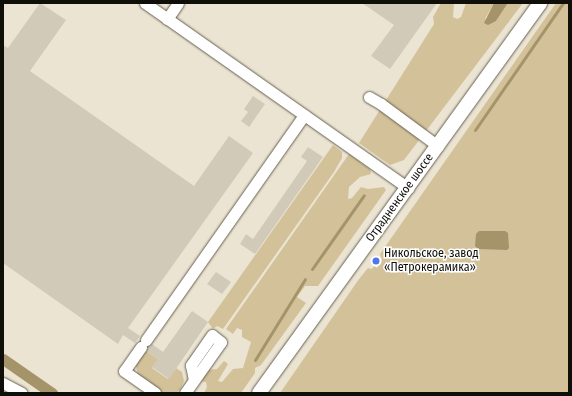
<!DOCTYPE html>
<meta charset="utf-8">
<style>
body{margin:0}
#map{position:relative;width:572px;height:396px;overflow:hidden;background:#ece4d2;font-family:"Fira Sans Condensed",sans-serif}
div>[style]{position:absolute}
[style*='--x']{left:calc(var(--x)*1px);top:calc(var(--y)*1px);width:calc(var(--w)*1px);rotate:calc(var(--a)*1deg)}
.green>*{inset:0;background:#d3c299}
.water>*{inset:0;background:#a59369}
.stream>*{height:3px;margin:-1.5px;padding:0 1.5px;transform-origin:1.5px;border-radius:1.5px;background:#a59369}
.canal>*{height:11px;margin:-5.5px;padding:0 5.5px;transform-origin:5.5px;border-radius:5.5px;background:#a59369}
.building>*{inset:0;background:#d1cab8}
.roads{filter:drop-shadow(0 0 1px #665f50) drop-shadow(0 0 1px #665f50)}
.minor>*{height:11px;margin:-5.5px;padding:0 5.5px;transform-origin:5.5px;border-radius:5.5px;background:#fff}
.major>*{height:14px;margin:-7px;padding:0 7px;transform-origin:7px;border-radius:7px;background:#fff}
.dots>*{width:11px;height:11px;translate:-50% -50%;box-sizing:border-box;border:2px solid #fff;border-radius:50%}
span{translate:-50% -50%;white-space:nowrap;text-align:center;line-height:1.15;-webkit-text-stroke:3px #fff;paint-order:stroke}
.street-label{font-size:12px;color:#100e08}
.poi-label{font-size:12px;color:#100e08}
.left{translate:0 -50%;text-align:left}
.frame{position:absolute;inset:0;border:4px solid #100e08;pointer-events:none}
</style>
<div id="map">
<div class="green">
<div style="clip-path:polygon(441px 3px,454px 3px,453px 17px,457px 19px,461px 17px,466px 3px,494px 3px,485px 19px,492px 22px,496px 21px,508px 3px,523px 3px,404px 160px,390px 165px,359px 143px,434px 24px,433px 17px)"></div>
<div style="clip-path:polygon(556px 3px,569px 3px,569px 393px,280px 393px,359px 279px,368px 268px,372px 269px,374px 266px,377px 268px,382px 260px,380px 254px)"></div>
<div style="clip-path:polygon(333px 145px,342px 152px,342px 158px,334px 172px,223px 329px,217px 326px,213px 329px,208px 322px)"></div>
<div style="clip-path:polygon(349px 154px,370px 169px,371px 174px,360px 177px,349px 187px,348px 199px,352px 198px,361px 187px,368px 189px,384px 187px,386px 190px,318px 286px,305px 286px,297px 297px,306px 303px,261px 365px,255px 368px,255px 373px,241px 393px,204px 393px,207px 387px,206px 382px,199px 381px,207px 370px,217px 369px,224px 361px,228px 364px,218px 381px,222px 382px,233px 369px,243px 368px,251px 342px,242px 337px,242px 330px,237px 328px,233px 334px,226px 329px)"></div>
<div style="clip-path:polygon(143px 349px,158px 359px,152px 368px,168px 379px,176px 368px,182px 372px,184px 381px,180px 390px,176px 393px,162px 393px,138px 375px,135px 362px)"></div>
</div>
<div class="water">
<div style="clip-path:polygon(494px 3px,508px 3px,496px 21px,488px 25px,484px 23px)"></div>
<div style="clip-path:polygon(479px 231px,505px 231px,508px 233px,509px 248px,507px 250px,478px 249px,475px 246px,476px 234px)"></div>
</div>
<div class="stream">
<div style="--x:475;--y:130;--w:155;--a:-55.3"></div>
<div style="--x:312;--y:269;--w:90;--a:-54.9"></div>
<div style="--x:255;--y:360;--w:95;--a:-58.3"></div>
</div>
<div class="canal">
<div style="--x:3;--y:359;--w:60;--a:34.8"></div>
</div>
<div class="building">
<div style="clip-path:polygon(40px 3px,66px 20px,30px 71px,194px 186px,229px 136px,253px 153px,128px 328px,140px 336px,135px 343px,123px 335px,118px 344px,3px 263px,3px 45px,8px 48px)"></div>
<div style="clip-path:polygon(362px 3px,437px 3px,390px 69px,371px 56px,394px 25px)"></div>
<div style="clip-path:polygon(253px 96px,265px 104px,249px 127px,241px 121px,248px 112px,244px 109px)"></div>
<div style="clip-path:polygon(308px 147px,323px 157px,255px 254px,240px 244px,246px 234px,253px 239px,307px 161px,301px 157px)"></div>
<div style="clip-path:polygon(216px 272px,231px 282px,222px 294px,207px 284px)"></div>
<div style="clip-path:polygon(192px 311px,208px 322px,169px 379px,152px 367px,158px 359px,146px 351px,148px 347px,152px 344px,163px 352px)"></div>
</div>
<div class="roads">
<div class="minor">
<div style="--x:145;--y:3;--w:322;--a:35.1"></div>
<div style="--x:167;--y:19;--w:19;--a:-55"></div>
<div style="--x:369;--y:97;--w:14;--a:30"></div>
<div style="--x:381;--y:104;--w:71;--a:36.4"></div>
<div style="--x:146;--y:340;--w:275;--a:-54.9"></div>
<div style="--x:141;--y:347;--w:29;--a:125"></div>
<div style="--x:124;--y:371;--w:38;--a:35"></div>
<div style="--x:3;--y:383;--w:21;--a:28"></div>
<div style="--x:185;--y:393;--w:62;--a:-54.8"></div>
<div style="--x:221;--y:342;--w:11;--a:-142"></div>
<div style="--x:212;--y:335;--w:37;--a:125"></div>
<div style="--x:191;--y:365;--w:15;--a:79"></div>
</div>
<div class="major">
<div style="--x:259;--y:393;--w:481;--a:-54.2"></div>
</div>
</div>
<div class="dots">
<div style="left:376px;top:261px;background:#5176ea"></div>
</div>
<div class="street-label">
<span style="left:400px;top:198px;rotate:-54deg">Отрадненское шоссе</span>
</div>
<div class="poi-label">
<span class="left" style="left:384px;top:261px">Никольское, завод<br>«Петрокерамика»</span>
</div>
<div class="frame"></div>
</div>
